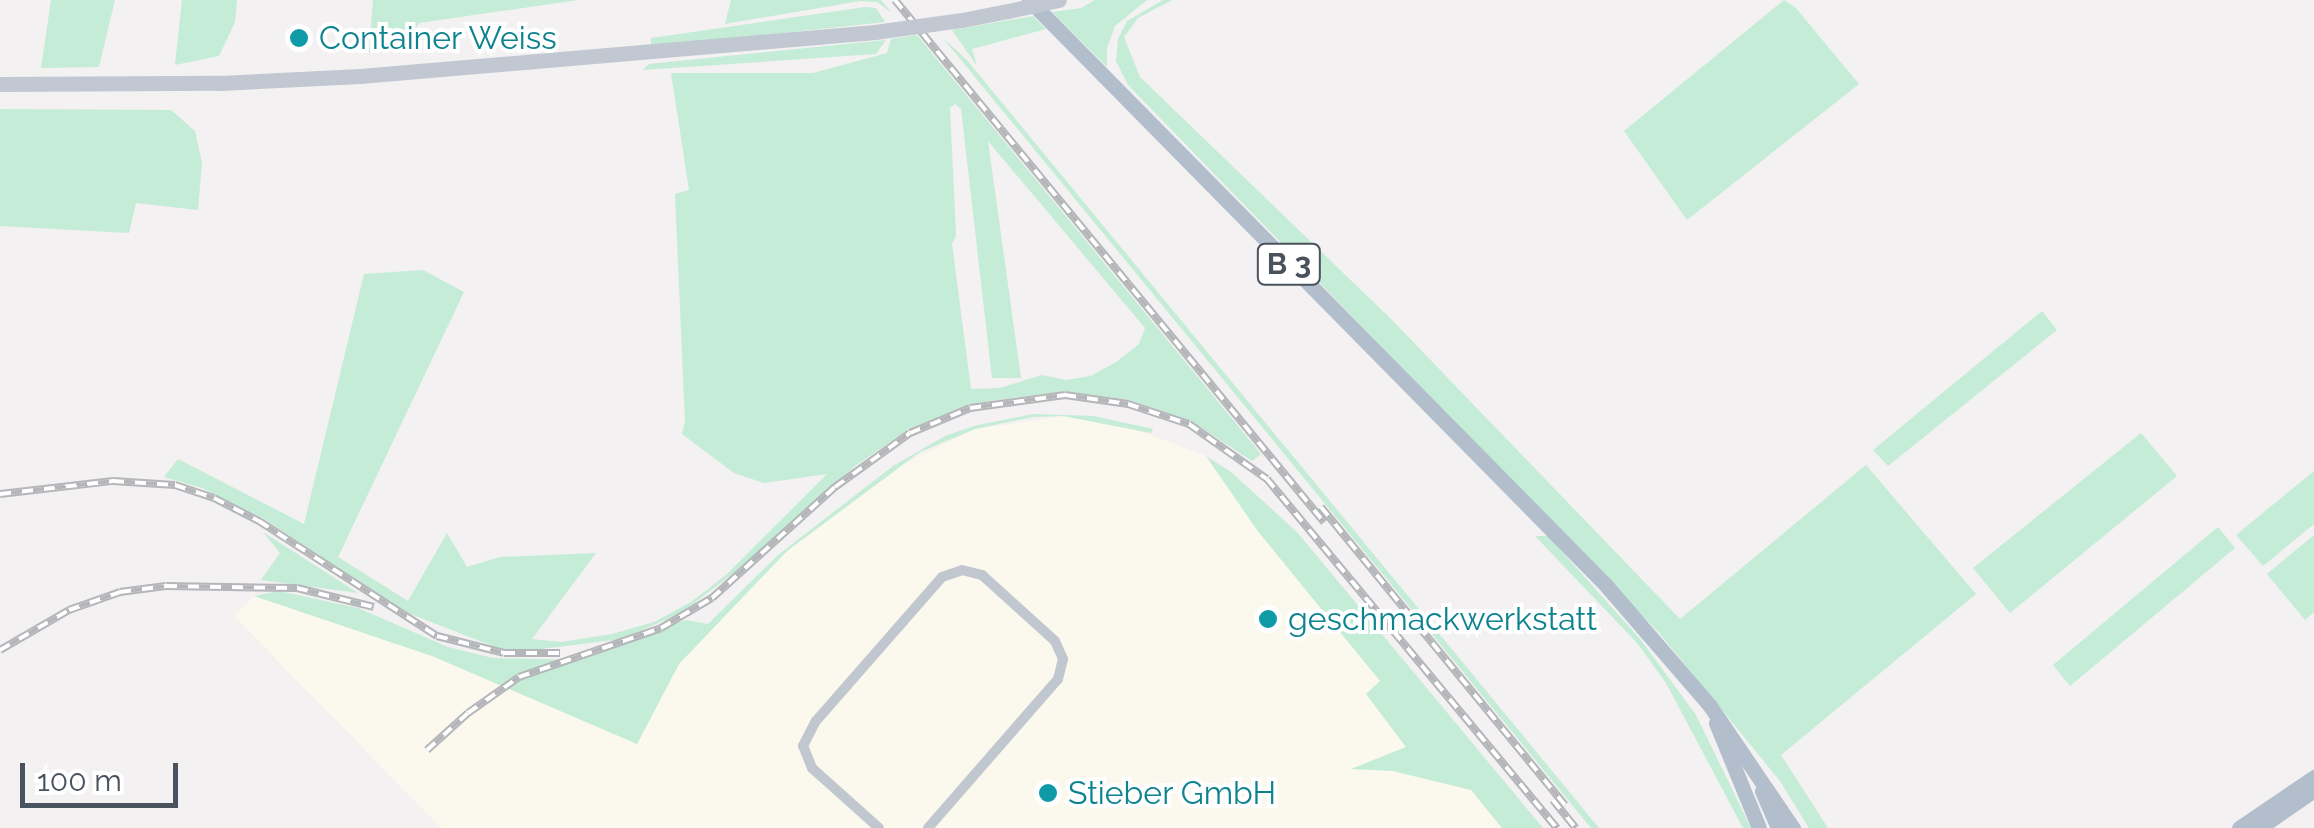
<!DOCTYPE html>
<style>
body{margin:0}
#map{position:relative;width:2314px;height:828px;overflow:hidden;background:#f3f1f1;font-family:Raleway,sans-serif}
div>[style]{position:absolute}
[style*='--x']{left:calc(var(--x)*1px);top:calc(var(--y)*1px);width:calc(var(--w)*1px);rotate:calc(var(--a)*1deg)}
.commercial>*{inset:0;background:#fbf8ed}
.green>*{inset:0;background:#c4ecd7}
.minor>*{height:10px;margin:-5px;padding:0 5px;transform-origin:5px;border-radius:5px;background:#c0c7ce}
.secondary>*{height:15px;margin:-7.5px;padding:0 7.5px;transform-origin:7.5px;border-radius:7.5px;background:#c1c8d2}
.primary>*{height:15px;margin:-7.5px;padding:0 7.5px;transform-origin:7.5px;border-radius:7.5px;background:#b3becd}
.rail>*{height:8px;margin-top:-4px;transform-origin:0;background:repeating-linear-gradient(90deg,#fff 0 11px,#b4b6ba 0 22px);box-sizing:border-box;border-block:2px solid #b4b6ba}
.secondary-bridge>*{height:15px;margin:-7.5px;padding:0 7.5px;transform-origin:7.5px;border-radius:7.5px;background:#c1c8d2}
.dots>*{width:28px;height:28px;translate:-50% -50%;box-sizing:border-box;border:5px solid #fff;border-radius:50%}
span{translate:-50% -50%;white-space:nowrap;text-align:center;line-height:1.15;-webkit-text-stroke:8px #fff;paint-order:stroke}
.shield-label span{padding:2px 8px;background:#fff;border:2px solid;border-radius:8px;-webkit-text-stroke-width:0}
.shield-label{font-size:30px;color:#4a525d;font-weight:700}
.culture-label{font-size:32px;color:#0d838f}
.left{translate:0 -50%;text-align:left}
.scale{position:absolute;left:20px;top:763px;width:158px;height:45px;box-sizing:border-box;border:5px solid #4a525d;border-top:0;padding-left:12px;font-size:30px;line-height:35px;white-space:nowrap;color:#4a525d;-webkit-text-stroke:8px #fff;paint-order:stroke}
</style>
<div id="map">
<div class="commercial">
<div style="clip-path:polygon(1063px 416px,1122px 424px,1206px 456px,1257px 530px,1381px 682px,1366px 694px,1407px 747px,1354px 769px,1393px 771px,1471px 790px,1502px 828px,441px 828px,234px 616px,254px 596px,432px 656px,637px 744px,679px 664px,787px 551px,895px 468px,975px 429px)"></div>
</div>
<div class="green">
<div style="clip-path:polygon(51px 0,115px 0,99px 67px,41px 68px)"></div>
<div style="clip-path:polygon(182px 0,237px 0,235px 22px,219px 56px,175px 65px)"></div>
<div style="clip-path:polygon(373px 0,578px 0,419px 23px,399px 52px,369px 53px)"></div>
<div style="clip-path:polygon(731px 0,881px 0,892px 13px,877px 2px,860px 1px,725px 24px)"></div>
<div style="clip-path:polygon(1095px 0,1147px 0,1115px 26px,1107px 48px,1107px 67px,1052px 12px,1081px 8px)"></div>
<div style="clip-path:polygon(1163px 0,1172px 0,1138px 18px,1124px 37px,1140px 77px,1391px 319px,1680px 619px,1866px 465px,1976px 594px,1781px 755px,1828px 828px,1809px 828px,1780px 781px,1660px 634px,1128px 85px,1116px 61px,1118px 39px,1127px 21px)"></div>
<div style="clip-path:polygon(1784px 0,1795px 7px,1859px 84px,1687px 220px,1624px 131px)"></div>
<div style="clip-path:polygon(865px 7px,876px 8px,885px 22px,651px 47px,651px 38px)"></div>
<div style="clip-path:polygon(1033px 16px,1046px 29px,972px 49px,977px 66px,952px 30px)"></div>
<div style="clip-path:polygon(evenodd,917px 35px,1261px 454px,1252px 461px,1191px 421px,1129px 400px,1065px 391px,969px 404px,909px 429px,855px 466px,752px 559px,681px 613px,622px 639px,533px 650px,503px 650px,403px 611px,261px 517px,202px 488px,164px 477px,178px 459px,304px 524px,364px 274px,423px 270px,464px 292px,338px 557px,408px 601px,447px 533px,467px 567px,500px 557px,596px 553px,532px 639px,561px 642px,612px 634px,654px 622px,691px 602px,726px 575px,827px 474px,764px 483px,734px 473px,682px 434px,685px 422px,675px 194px,689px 190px,671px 73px,813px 73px,887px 53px,891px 39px,917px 35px,955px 104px,961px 109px,992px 378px,1021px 378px,988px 141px,1145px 328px,1139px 344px,1116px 362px,1091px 376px,1066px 380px,1042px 375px,1000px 388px,971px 389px,952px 244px,956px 236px,950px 108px,955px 104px)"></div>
<div style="clip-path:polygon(943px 38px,966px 59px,1599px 828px,1591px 828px)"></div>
<div style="clip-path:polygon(886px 40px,876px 54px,643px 70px,649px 64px)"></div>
<div style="clip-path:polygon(0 109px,171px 110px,195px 131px,202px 163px,198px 210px,136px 203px,129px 233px,0 226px)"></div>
<div style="clip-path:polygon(2042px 311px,2057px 330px,1888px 466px,1873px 450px)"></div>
<div style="clip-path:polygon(1033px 414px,1094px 416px,1153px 429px,1151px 433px,1063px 416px,1033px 417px,975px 429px,920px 452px,787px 551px,679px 664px,637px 744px,432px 656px,254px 596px,279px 591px,358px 608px,448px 647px,493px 658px,578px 660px,686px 620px,708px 624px,778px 555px,893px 466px,945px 436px,974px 426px)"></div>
<div style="clip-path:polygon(2141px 433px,2177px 476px,2010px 613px,1973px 568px)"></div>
<div style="clip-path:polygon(1206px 456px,1231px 472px,1297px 532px,1543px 828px,1502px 828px,1471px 790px,1393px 771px,1351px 769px,1406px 747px,1366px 694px,1380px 681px,1257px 530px)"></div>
<div style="clip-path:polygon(2314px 471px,2314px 524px,2263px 566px,2236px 535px)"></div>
<div style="clip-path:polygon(2218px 527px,2235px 548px,2070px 686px,2053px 665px)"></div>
<div style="clip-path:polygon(263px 532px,358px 593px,261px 580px,280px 553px)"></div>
<div style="clip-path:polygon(2314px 535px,2314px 612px,2305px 620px,2267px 574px)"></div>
<div style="clip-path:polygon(1535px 536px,1548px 536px,1641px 640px,1696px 715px,1751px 828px,1743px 828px,1666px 683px,1637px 643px)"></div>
</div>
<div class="minor">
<div style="--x:879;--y:828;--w:90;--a:-138.2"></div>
<div style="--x:812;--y:768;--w:24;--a:-112"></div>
<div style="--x:803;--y:746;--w:28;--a:-63"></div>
<div style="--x:816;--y:721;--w:191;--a:-48.8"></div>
<div style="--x:942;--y:577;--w:21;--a:-19"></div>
<div style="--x:962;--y:570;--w:21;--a:14"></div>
<div style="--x:982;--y:575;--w:98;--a:42.1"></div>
<div style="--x:1055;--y:641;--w:20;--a:66"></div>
<div style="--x:1063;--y:659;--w:21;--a:104"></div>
<div style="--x:1058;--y:679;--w:198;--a:131.1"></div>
</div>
<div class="secondary">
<div style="--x:962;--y:20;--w:47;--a:-11.1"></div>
<div style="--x:0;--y:84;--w:220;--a:-0.3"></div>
<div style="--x:220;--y:83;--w:140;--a:-2.9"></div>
<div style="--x:360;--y:76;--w:517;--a:-4.88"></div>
</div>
<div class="primary">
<div style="--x:1029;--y:0;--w:819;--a:45.4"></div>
<div style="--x:1604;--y:583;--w:162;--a:49.2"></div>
<div style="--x:1710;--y:706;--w:148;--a:55.8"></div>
<div style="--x:1716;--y:723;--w:113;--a:67.7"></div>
<div style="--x:1762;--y:791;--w:40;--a:66.6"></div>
<div style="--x:2239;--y:828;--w:91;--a:-34.2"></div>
<div style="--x:2259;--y:828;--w:67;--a:-34.6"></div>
</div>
<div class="rail">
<div style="--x:895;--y:0;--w:676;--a:50.59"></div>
<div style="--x:0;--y:494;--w:114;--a:-6.6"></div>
<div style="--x:113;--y:481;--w:62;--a:3.7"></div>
<div style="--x:175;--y:485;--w:41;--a:18.4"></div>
<div style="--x:214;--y:498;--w:51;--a:27.1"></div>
<div style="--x:259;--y:521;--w:212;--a:32.9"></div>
<div style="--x:437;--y:636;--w:69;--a:14.2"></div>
<div style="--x:504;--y:653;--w:56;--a:0"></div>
<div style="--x:1321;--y:507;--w:385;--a:50.7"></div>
<div style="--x:0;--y:650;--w:80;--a:-30.1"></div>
<div style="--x:69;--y:610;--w:54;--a:-19.4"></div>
<div style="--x:120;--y:592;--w:46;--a:-7.4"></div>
<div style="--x:166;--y:586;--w:131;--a:0.9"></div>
<div style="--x:297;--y:588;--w:79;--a:13.9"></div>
<div style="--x:427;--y:750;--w:55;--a:-42.1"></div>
<div style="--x:468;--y:713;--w:62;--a:-35.2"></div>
<div style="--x:519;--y:677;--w:150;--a:-19"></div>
<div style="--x:661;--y:628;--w:59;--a:-30.5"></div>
<div style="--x:712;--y:598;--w:166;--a:-42.1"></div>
<div style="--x:835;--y:487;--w:92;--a:-35.8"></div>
<div style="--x:910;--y:433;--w:65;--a:-22.6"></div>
<div style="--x:970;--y:408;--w:96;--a:-7.8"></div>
<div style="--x:1065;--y:395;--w:64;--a:8.1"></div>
<div style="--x:1128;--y:404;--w:64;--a:18.2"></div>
<div style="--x:1189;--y:424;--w:95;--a:35.2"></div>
<div style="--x:1267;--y:479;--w:454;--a:50.3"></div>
<div style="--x:1553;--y:800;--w:36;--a:51"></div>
</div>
<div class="secondary-bridge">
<div style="--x:1008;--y:11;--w:52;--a:-12.2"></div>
<div style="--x:875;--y:32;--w:88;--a:-7.9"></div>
</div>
<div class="dots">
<div style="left:299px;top:38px;background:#0f9aa8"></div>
<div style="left:1268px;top:619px;background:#0f9aa8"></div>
<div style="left:1048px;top:793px;background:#0f9aa8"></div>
</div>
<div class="shield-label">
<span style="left:1289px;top:264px">B 3</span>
</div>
<div class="culture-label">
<span class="left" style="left:319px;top:38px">Container Weiss</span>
<span class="left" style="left:1288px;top:619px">geschmackwerkstatt</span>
<span class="left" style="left:1068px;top:793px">Stieber GmbH</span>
</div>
<div class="scale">100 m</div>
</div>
